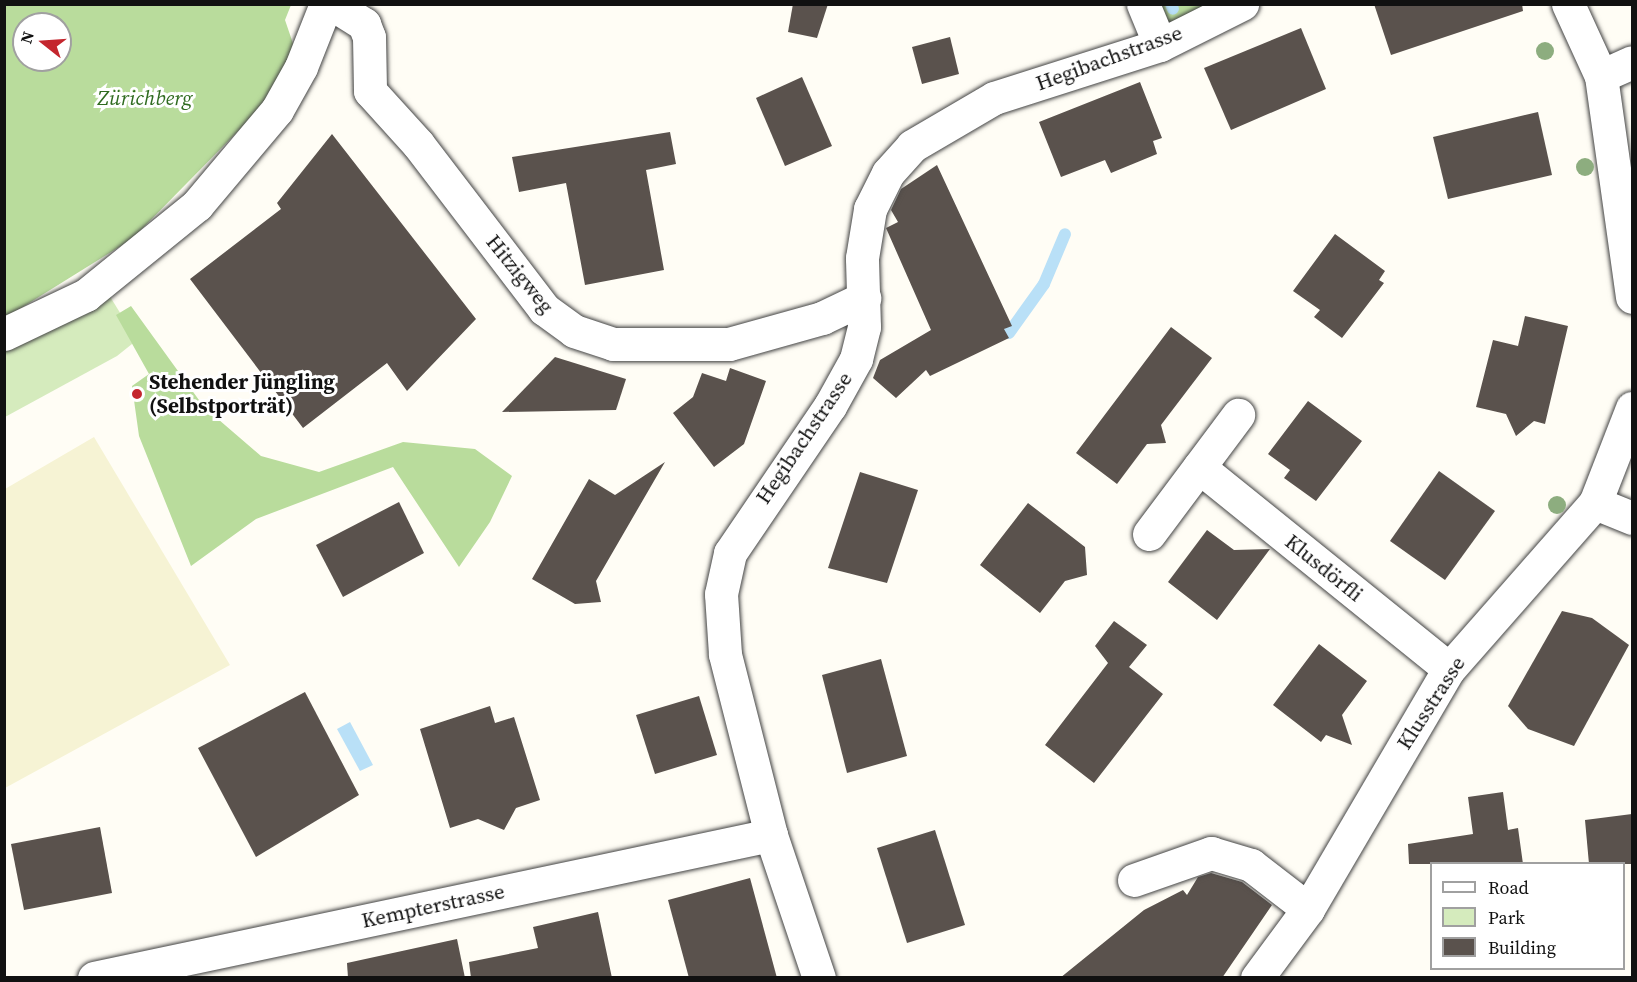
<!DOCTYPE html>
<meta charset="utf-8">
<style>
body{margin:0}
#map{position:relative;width:1637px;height:982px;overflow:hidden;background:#fffdf5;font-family:"Source Serif 4",serif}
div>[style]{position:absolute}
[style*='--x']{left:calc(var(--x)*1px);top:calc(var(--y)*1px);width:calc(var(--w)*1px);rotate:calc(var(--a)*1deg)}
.farmland>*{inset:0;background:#f6f3d4}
.green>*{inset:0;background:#d5ebbd}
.forest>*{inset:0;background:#b9dc9c}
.water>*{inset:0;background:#b9e0f7}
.stream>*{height:12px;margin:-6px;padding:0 6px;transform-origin:6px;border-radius:6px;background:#b9e0f7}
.building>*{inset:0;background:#5a524d}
.roads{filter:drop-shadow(0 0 2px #444) drop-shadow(0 0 2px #444)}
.minor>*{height:33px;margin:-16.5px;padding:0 16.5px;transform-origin:16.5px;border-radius:16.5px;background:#fff}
.trees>*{width:18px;height:18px;margin:-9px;border-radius:50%;background:#8dad7f}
.dots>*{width:16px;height:16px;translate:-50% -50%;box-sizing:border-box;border:3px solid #fff;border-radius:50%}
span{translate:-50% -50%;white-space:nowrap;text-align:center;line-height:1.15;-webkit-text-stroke:6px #fff;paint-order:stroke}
.street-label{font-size:21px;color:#111}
.park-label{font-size:21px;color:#2f6b1f;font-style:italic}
.poi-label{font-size:21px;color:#111;font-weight:700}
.left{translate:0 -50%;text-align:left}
.frame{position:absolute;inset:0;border:6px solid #111;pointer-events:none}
.legend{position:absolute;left:1430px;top:862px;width:195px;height:108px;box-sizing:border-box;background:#fff;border:2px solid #a0a0a0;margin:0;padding:8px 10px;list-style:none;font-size:18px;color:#111}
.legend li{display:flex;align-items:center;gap:12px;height:30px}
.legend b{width:30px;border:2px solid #a0a0a0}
.north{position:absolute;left:12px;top:12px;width:60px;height:60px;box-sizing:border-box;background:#fff;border:2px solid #a0a0a0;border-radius:50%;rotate:287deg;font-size:16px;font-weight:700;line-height:24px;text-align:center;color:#111}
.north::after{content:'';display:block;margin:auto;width:21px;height:27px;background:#c4262e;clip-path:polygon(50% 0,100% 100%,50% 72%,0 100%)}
</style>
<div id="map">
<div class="farmland">
<div style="clip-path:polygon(94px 437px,230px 665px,5px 788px,5px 489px)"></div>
</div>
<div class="green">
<div style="clip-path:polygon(109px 295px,137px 340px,117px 356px,5px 417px,5px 351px)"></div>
</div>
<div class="forest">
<div style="clip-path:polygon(evenodd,5px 5px,291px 5px,285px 20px,301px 67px,132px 239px,5px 318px,5px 5px,24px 24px,60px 24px,60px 60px,24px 60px,24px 24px)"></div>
<div style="clip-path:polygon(1155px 5px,1214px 5px,1166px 27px)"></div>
<div style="clip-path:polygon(131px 306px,204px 407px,261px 456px,319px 472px,403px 442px,475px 449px,512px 476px,490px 522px,459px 567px,393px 467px,256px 519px,191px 566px,139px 436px,132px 386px,149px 374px,116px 315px)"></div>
</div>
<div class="water">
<div style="clip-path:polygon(350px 722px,373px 765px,360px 771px,337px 729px)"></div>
</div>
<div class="stream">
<div style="--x:1171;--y:4;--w:5;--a:68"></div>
<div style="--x:1009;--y:333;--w:60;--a:-54.5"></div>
<div style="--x:1044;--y:284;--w:54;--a:-67.2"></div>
</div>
<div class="building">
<div style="clip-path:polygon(793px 4px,828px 4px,817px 38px,788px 32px)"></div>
<div style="clip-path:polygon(1374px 4px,1522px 4px,1523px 11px,1391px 55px)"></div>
<div style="clip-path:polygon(1301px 28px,1326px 89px,1231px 130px,1204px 68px)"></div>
<div style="clip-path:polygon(950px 37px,959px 74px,922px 84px,912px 47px)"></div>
<div style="clip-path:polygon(802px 77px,832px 146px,785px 166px,756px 98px)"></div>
<div style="clip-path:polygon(1140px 82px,1162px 138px,1153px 141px,1157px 154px,1111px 173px,1105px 160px,1061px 177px,1039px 122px)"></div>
<div style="clip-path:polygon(1538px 112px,1552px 175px,1448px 199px,1433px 137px)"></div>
<div style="clip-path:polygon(670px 132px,676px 164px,646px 170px,664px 270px,585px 285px,566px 183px,519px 192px,512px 157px)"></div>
<div style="clip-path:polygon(332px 134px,476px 319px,407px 391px,387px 363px,303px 428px,190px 279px,281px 209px,277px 203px)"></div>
<div style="clip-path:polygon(937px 165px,1012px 326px,1004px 329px,1009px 338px,930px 376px,926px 370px,896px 398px,873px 378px,880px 360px,931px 330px,886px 228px,898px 222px,891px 210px,901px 189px)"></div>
<div style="clip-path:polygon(1335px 234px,1385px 271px,1379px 280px,1384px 283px,1342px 338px,1314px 317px,1320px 310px,1293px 291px)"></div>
<div style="clip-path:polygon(1525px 316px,1568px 326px,1545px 424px,1534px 421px,1516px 436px,1506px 414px,1476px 407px,1493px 340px,1518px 346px)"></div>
<div style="clip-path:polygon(1171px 327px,1212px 358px,1161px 425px,1166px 443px,1147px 444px,1117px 484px,1076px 453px)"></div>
<div style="clip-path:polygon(555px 357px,626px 379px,616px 410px,502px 412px)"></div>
<div style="clip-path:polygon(730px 368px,766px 381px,744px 444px,714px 467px,673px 413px,693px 397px,702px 373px,726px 381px)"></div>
<div style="clip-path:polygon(1308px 401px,1362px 441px,1316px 501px,1284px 478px,1290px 470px,1268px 454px)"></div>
<div style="clip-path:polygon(665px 462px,596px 581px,601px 602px,575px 604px,532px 579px,589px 479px,615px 495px)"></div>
<div style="clip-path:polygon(1439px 471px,1495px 511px,1445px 580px,1390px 541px)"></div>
<div style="clip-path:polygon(860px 472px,918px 490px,887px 583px,828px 568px)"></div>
<div style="clip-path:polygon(399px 502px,424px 553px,343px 597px,316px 545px)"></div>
<div style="clip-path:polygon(1028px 503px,1085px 547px,1087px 575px,1065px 581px,1040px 613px,980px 565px)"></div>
<div style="clip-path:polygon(1207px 530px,1234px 550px,1270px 549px,1217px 620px,1168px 582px)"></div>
<div style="clip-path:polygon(1562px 611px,1592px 618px,1629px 645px,1574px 746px,1528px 729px,1508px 706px)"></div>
<div style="clip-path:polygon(1114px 621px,1147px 645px,1129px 667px,1163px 694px,1094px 783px,1045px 745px,1108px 663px,1095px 646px)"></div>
<div style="clip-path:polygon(1319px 644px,1367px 681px,1342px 715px,1352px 745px,1326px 735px,1321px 742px,1273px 705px)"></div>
<div style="clip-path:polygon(881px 659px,907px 756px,847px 773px,822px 675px)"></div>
<div style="clip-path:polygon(305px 692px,359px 795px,256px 857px,198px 748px)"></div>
<div style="clip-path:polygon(699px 696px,717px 755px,655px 774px,636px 715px)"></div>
<div style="clip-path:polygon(490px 706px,495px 723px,514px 717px,540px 800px,516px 808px,504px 830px,478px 819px,450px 828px,420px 729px)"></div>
<div style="clip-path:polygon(1503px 792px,1508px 830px,1518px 828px,1523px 864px,1409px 864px,1408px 844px,1473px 834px,1468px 797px)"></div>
<div style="clip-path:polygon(1632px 814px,1632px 864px,1589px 864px,1585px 820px)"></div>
<div style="clip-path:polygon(100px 827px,112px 893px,24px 910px,11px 844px)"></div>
<div style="clip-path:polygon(935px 830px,965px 925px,907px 943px,877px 848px)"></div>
<div style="clip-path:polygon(1211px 873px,1242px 882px,1272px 905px,1222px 978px,1060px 978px,1144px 910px,1183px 890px,1187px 895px,1198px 877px)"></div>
<div style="clip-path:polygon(750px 878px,777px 978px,689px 978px,668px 900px)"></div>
<div style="clip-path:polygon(598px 912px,612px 978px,471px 978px,469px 962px,538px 948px,533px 927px)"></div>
<div style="clip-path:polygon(457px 939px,465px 978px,348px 978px,347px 963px)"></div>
</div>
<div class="roads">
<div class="minor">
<div style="--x:332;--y:4;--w:38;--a:32"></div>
<div style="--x:364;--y:24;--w:14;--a:69"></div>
<div style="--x:369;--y:37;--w:54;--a:88.9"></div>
<div style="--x:370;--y:91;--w:72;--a:47.8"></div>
<div style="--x:418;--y:144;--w:208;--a:52.6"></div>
<div style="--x:544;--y:309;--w:37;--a:36"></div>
<div style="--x:574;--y:331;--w:41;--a:18.4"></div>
<div style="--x:613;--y:344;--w:116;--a:0"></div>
<div style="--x:729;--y:344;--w:97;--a:-15.6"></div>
<div style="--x:822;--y:318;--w:47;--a:-25.5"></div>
<div style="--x:1143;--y:4;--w:44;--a:67.5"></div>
<div style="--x:1568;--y:4;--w:79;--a:65.4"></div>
<div style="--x:1601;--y:76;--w:223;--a:82"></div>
<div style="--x:1601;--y:76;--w:34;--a:-24"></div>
<div style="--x:4;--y:334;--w:91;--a:-25.4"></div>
<div style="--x:86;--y:295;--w:143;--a:-39"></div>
<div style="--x:197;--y:205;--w:124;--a:-49.9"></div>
<div style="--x:277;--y:110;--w:49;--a:-60.8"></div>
<div style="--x:301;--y:67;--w:68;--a:-68.4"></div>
<div style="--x:1199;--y:467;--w:321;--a:38.9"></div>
<div style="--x:1595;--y:503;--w:40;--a:22"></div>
<div style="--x:1149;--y:534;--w:149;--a:-53.2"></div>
<div style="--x:1134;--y:880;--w:82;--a:-19.3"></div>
<div style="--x:1211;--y:853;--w:42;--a:16.7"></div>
<div style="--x:1251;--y:865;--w:72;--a:37.7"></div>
<div style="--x:94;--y:978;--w:692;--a:-11.93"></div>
<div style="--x:819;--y:978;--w:151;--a:-108.6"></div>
<div style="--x:771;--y:835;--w:187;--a:-104.3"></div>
<div style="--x:725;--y:654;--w:60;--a:-93.8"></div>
<div style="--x:721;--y:594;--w:42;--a:-77.6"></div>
<div style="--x:730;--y:553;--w:178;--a:-55.8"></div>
<div style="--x:830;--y:406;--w:54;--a:-61"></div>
<div style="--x:856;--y:359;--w:33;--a:-76"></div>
<div style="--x:864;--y:327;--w:69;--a:-91.7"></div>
<div style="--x:862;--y:258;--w:50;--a:-80.7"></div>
<div style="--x:870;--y:209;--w:40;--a:-63.4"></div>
<div style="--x:888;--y:173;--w:36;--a:-48"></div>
<div style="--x:912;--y:146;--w:95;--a:-30.3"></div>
<div style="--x:994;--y:98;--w:174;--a:-17.7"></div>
<div style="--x:1160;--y:45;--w:92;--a:-26.6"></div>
<div style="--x:1257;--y:978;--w:86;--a:-53.5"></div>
<div style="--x:1308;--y:909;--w:278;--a:-59.6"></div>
<div style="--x:1449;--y:669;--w:221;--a:-48.7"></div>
<div style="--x:1595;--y:503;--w:102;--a:-68.7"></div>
</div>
</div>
<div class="trees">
<div style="left:1545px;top:51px"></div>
<div style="left:1585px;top:167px"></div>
<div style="left:1557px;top:505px"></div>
</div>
<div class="dots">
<div style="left:137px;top:394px;background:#c4262e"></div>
</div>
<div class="street-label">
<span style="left:1109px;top:58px;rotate:-20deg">Hegibachstrasse</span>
<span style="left:520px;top:274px;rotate:51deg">Hitzigweg</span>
<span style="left:804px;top:438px;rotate:-56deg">Hegibachstrasse</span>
<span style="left:1324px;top:568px;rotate:39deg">Klusdörfli</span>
<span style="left:1431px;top:703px;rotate:-57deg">Klusstrasse</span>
<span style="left:433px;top:906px;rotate:-12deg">Kempterstrasse</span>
</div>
<div class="park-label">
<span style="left:145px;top:98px">Zürichberg</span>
</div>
<div class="poi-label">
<span class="left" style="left:149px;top:394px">Stehender Jüngling<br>(Selbstporträt)</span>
</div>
<div class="frame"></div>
<ul class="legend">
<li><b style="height:8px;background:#fff"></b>Road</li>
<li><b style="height:16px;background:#d5ebbd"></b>Park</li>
<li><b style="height:16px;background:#5a524d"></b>Building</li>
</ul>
<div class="north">N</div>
</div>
